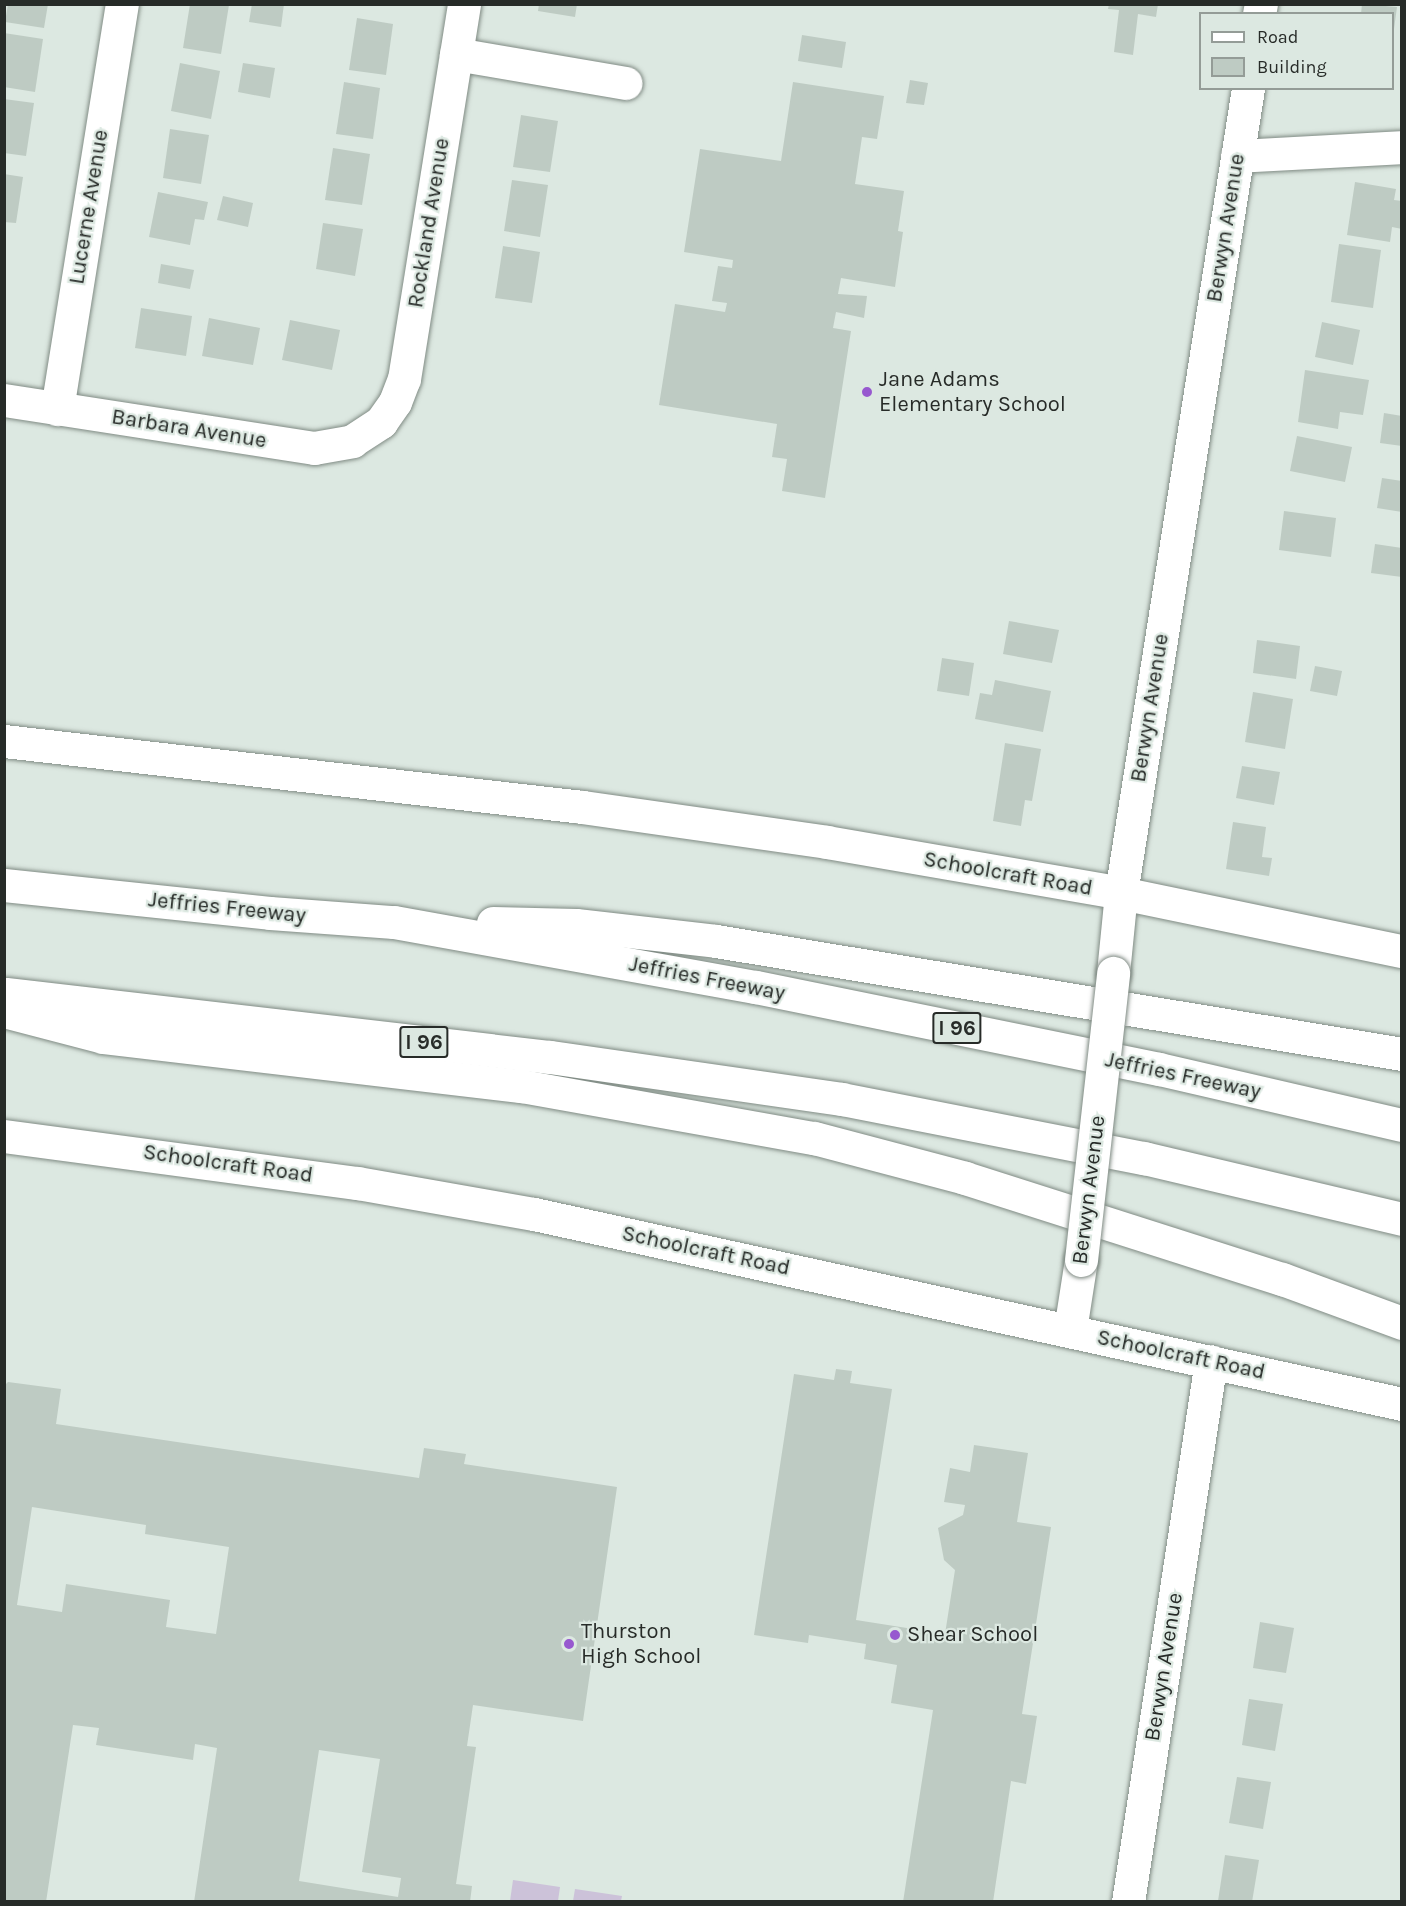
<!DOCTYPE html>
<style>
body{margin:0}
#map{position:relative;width:1406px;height:1906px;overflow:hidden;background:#dce8e1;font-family:Karla,sans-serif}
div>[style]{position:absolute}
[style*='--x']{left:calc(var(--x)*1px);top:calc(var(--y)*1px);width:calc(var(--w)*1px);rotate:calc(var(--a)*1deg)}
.green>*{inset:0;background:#ccc2d9}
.building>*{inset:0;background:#becbc3}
.roads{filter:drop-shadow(0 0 2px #808b84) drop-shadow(0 0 2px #808b84)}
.minor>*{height:33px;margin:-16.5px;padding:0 16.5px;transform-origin:16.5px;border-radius:16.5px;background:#fff}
.major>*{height:33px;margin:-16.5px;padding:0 16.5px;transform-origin:16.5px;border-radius:16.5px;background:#fff}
.highway>*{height:33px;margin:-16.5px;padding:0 16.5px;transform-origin:16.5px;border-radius:16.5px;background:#fff}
.bridges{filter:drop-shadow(0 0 2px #808b84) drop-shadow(0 0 2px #808b84)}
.minor-bridge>*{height:33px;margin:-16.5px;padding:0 16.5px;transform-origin:16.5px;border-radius:16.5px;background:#fff}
.dots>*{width:16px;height:16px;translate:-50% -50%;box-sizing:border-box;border:3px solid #dce8e1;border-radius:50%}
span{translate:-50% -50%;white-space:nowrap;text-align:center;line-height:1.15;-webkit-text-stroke:4.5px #dce8e1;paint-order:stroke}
.shield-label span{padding:2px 4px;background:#dce8e1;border:2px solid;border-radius:4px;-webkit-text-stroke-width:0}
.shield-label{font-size:21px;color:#272b28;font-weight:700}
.street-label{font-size:22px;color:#272b28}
.poi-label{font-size:22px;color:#272b28}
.left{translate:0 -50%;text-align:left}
.frame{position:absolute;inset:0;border:6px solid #272b28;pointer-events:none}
.legend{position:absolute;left:1199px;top:12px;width:195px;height:78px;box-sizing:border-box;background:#dce8e1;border:2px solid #949c97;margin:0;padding:8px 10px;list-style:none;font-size:18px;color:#272b28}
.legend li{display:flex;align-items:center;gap:12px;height:30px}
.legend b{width:30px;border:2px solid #949c97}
</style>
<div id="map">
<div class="green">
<div style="clip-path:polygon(513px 1880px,560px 1887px,558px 1901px,510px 1901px)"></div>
<div style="clip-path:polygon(575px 1889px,622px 1896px,621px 1901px,573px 1901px)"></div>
</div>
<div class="building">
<div style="clip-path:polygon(8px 4px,48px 4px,44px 28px,5px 22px)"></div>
<div style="clip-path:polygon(190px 4px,229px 5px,221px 54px,183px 48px)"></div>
<div style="clip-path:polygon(252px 4px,284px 4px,281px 27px,249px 22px)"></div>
<div style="clip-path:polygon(539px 4px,577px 4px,575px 17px,538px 11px)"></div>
<div style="clip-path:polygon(1109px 4px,1158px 4px,1156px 17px,1138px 14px,1133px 55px,1114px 52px,1119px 10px,1108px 9px)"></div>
<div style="clip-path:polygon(1362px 4px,1397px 7px,1394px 29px,1392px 14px,1361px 14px)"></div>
<div style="clip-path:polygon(357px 18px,393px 24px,386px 75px,349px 70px)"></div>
<div style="clip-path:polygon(4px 33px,43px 39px,35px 92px,4px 87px)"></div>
<div style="clip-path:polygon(802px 35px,846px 42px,842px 68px,798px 61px)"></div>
<div style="clip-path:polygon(180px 63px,220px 71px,211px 119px,171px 111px)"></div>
<div style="clip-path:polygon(243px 63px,275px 68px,270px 98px,238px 92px)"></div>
<div style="clip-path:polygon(910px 80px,928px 83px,924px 105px,906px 103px)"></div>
<div style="clip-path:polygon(344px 82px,380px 88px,373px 139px,336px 134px)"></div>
<div style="clip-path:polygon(793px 82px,884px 96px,877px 139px,862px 137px,855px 184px,904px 191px,898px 231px,903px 232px,895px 287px,841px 278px,838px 294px,867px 296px,864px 318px,836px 312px,833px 328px,851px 331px,825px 498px,782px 491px,787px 459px,772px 457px,777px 424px,659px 405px,675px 304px,725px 312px,727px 303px,712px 301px,718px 266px,732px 268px,733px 260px,684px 252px,700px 149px,781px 161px)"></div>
<div style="clip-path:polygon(4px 99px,34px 103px,26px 156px,4px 153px)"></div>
<div style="clip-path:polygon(521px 115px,558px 121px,550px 172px,513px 167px)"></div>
<div style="clip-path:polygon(170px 129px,209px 135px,201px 184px,163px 178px)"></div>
<div style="clip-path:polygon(333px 148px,370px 154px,362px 205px,325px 200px)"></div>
<div style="clip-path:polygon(4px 174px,23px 177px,16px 223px,4px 222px)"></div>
<div style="clip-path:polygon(512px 180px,548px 185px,540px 237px,504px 231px)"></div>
<div style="clip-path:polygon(1355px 182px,1396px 189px,1394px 200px,1402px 201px,1402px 229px,1392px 227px,1390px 242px,1347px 235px)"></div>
<div style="clip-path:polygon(158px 192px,208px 202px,204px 220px,195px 219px,190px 245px,149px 237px)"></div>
<div style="clip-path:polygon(223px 196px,253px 203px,248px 227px,217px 220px)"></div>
<div style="clip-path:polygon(323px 223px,363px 229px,355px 276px,316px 269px)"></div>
<div style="clip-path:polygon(1339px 244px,1381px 250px,1373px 308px,1331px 302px)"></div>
<div style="clip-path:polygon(503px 246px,540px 252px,532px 303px,495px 298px)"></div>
<div style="clip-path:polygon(161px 264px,194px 270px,190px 289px,158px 283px)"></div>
<div style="clip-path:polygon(141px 308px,192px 316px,186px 356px,135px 348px)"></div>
<div style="clip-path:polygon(209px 318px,260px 328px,253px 365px,202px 356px)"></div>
<div style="clip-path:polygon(290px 320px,340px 330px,332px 370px,282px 360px)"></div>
<div style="clip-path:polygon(1322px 322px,1360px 330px,1353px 365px,1315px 357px)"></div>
<div style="clip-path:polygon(1305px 370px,1369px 380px,1363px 415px,1340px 412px,1338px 429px,1298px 422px)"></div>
<div style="clip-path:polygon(1384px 413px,1402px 416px,1402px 446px,1380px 443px)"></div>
<div style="clip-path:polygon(1297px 436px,1352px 447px,1345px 482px,1290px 471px)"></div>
<div style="clip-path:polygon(1382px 478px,1402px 481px,1402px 512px,1377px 508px)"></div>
<div style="clip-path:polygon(1284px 511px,1336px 518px,1331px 557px,1279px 550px)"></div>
<div style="clip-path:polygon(1375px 544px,1402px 548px,1402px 577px,1371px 573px)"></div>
<div style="clip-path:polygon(1009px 621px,1059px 630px,1052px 663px,1003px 654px)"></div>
<div style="clip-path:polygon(1257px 640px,1300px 646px,1296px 679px,1253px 673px)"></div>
<div style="clip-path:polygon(942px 658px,974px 663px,969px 696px,937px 691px)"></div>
<div style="clip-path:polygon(1315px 666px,1342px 671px,1337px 696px,1310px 691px)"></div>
<div style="clip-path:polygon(995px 680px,1051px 691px,1043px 732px,975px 719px,980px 693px,992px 695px)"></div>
<div style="clip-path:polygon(1253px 692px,1293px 699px,1285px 749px,1245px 742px)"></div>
<div style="clip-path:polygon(1005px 743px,1041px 749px,1032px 801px,1025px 800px,1021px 826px,993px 821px)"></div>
<div style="clip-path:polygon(1242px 766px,1280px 772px,1274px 805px,1236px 798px)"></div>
<div style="clip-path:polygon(1233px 822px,1266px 827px,1262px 857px,1272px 858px,1269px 876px,1226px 869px)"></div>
<div style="clip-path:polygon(836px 1369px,852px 1371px,850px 1383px,892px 1389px,856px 1620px,945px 1634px,955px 1570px,944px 1560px,938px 1528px,963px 1515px,965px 1505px,944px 1502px,950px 1468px,970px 1472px,974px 1445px,1028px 1453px,1017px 1522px,1051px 1527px,1022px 1714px,1037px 1716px,1026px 1784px,1011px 1781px,993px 1902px,903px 1902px,933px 1710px,891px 1703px,897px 1665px,864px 1659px,866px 1644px,809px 1635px,808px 1643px,754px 1635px,794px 1374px,834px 1380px)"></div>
<div style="clip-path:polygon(evenodd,8px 1382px,61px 1389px,56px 1424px,419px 1478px,424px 1448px,466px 1454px,464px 1464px,617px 1487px,583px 1721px,473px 1705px,467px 1746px,476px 1747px,456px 1884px,472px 1886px,470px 1902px,194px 1902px,217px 1748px,195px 1744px,193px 1760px,96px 1745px,99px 1728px,73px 1725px,46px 1902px,4px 1902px,4px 1386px,8px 1382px,32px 1507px,146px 1525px,145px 1534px,229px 1547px,216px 1634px,166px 1627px,170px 1600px,66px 1584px,62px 1612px,17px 1605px,32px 1507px,8px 1382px,319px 1750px,380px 1759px,362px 1872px,401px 1878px,398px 1897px,299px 1881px,319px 1750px)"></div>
<div style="clip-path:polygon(1260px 1622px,1294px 1628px,1286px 1673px,1253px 1668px)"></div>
<div style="clip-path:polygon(1249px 1699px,1283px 1704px,1275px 1751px,1242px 1745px)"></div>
<div style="clip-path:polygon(1237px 1777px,1271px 1782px,1263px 1829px,1229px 1823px)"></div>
<div style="clip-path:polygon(1225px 1855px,1259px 1860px,1252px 1902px,1218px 1901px)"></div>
</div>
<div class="roads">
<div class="minor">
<div style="--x:1259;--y:14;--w:10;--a:-79"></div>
<div style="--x:456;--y:54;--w:172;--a:9.7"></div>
<div style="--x:1237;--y:156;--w:165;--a:-3.1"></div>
<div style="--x:4;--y:400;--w:314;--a:8.8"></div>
<div style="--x:314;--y:448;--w:39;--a:-10"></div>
<div style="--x:352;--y:441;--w:35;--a:-33"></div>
<div style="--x:381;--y:422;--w:24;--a:-55"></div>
<div style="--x:395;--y:402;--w:25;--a:-69"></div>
<div style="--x:404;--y:379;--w:380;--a:-80.9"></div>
<div style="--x:57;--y:409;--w:410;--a:-80.9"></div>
<div style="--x:1113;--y:973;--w:80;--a:-84.3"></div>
<div style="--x:1121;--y:893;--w:815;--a:-81.03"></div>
<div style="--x:1070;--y:1330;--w:71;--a:-81.1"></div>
<div style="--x:1128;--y:1902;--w:547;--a:-81.28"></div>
</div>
<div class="major">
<div style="--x:4;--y:741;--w:582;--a:6.51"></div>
<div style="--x:582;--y:807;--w:247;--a:8.1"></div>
<div style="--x:827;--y:842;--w:298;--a:9.8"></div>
<div style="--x:1121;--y:893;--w:287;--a:11.7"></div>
<div style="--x:4;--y:1136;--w:357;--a:7.6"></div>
<div style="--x:358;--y:1183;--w:179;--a:10"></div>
<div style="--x:534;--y:1214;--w:889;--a:12.35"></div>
</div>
<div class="highway">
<div style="--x:4;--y:885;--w:267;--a:6"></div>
<div style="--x:270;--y:913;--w:124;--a:4.2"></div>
<div style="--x:394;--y:922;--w:368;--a:10.2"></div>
<div style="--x:756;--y:987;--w:411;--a:11.5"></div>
<div style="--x:1159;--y:1069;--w:249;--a:13"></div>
<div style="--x:493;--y:923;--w:83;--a:1.4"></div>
<div style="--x:576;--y:925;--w:141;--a:6.5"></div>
<div style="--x:716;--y:941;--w:695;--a:9.35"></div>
<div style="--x:6;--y:994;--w:548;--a:6.61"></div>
<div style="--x:550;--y:1057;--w:295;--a:8.2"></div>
<div style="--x:842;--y:1099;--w:308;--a:11.1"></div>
<div style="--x:1144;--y:1158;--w:265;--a:13.3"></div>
<div style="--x:4;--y:1011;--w:102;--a:14.7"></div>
<div style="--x:103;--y:1037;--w:421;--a:6.7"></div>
<div style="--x:521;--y:1086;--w:298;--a:10.1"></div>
<div style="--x:814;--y:1138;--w:156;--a:14.8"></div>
<div style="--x:965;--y:1178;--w:333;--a:17.7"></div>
<div style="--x:1282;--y:1279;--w:128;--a:20.1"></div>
</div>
</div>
<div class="bridges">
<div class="minor-bridge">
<div style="--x:1081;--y:1260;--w:289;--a:-83.6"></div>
</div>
</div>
<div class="dots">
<div style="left:867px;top:392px;background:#9758cf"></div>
<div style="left:895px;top:1635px;background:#9758cf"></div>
<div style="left:569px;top:1644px;background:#9758cf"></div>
</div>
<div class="shield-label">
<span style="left:957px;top:1028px">I 96</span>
<span style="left:424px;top:1042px">I 96</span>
</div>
<div class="street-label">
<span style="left:89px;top:207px;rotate:-81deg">Lucerne Avenue</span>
<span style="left:429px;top:223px;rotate:-81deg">Rockland Avenue</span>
<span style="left:1226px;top:228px;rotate:-81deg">Berwyn Avenue</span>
<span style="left:189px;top:429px;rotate:9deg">Barbara Avenue</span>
<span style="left:1150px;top:708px;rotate:-81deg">Berwyn Avenue</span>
<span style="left:1008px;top:874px;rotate:10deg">Schoolcraft Road</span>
<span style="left:227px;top:908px;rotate:6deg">Jeffries Freeway</span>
<span style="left:707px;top:979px;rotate:11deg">Jeffries Freeway</span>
<span style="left:1183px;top:1076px;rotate:12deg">Jeffries Freeway</span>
<span style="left:228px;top:1164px;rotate:8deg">Schoolcraft Road</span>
<span style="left:1089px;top:1190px;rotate:-83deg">Berwyn Avenue</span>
<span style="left:706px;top:1251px;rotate:12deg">Schoolcraft Road</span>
<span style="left:1181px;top:1355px;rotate:12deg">Schoolcraft Road</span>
<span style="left:1164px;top:1667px;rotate:-81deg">Berwyn Avenue</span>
</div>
<div class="poi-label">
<span class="left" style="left:879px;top:392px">Jane Adams<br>Elementary School</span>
<span class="left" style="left:581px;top:1644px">Thurston<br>High School</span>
<span class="left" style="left:907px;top:1635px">Shear School</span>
</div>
<div class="frame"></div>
<ul class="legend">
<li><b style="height:8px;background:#fff"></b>Road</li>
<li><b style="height:16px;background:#becbc3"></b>Building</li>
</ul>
</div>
